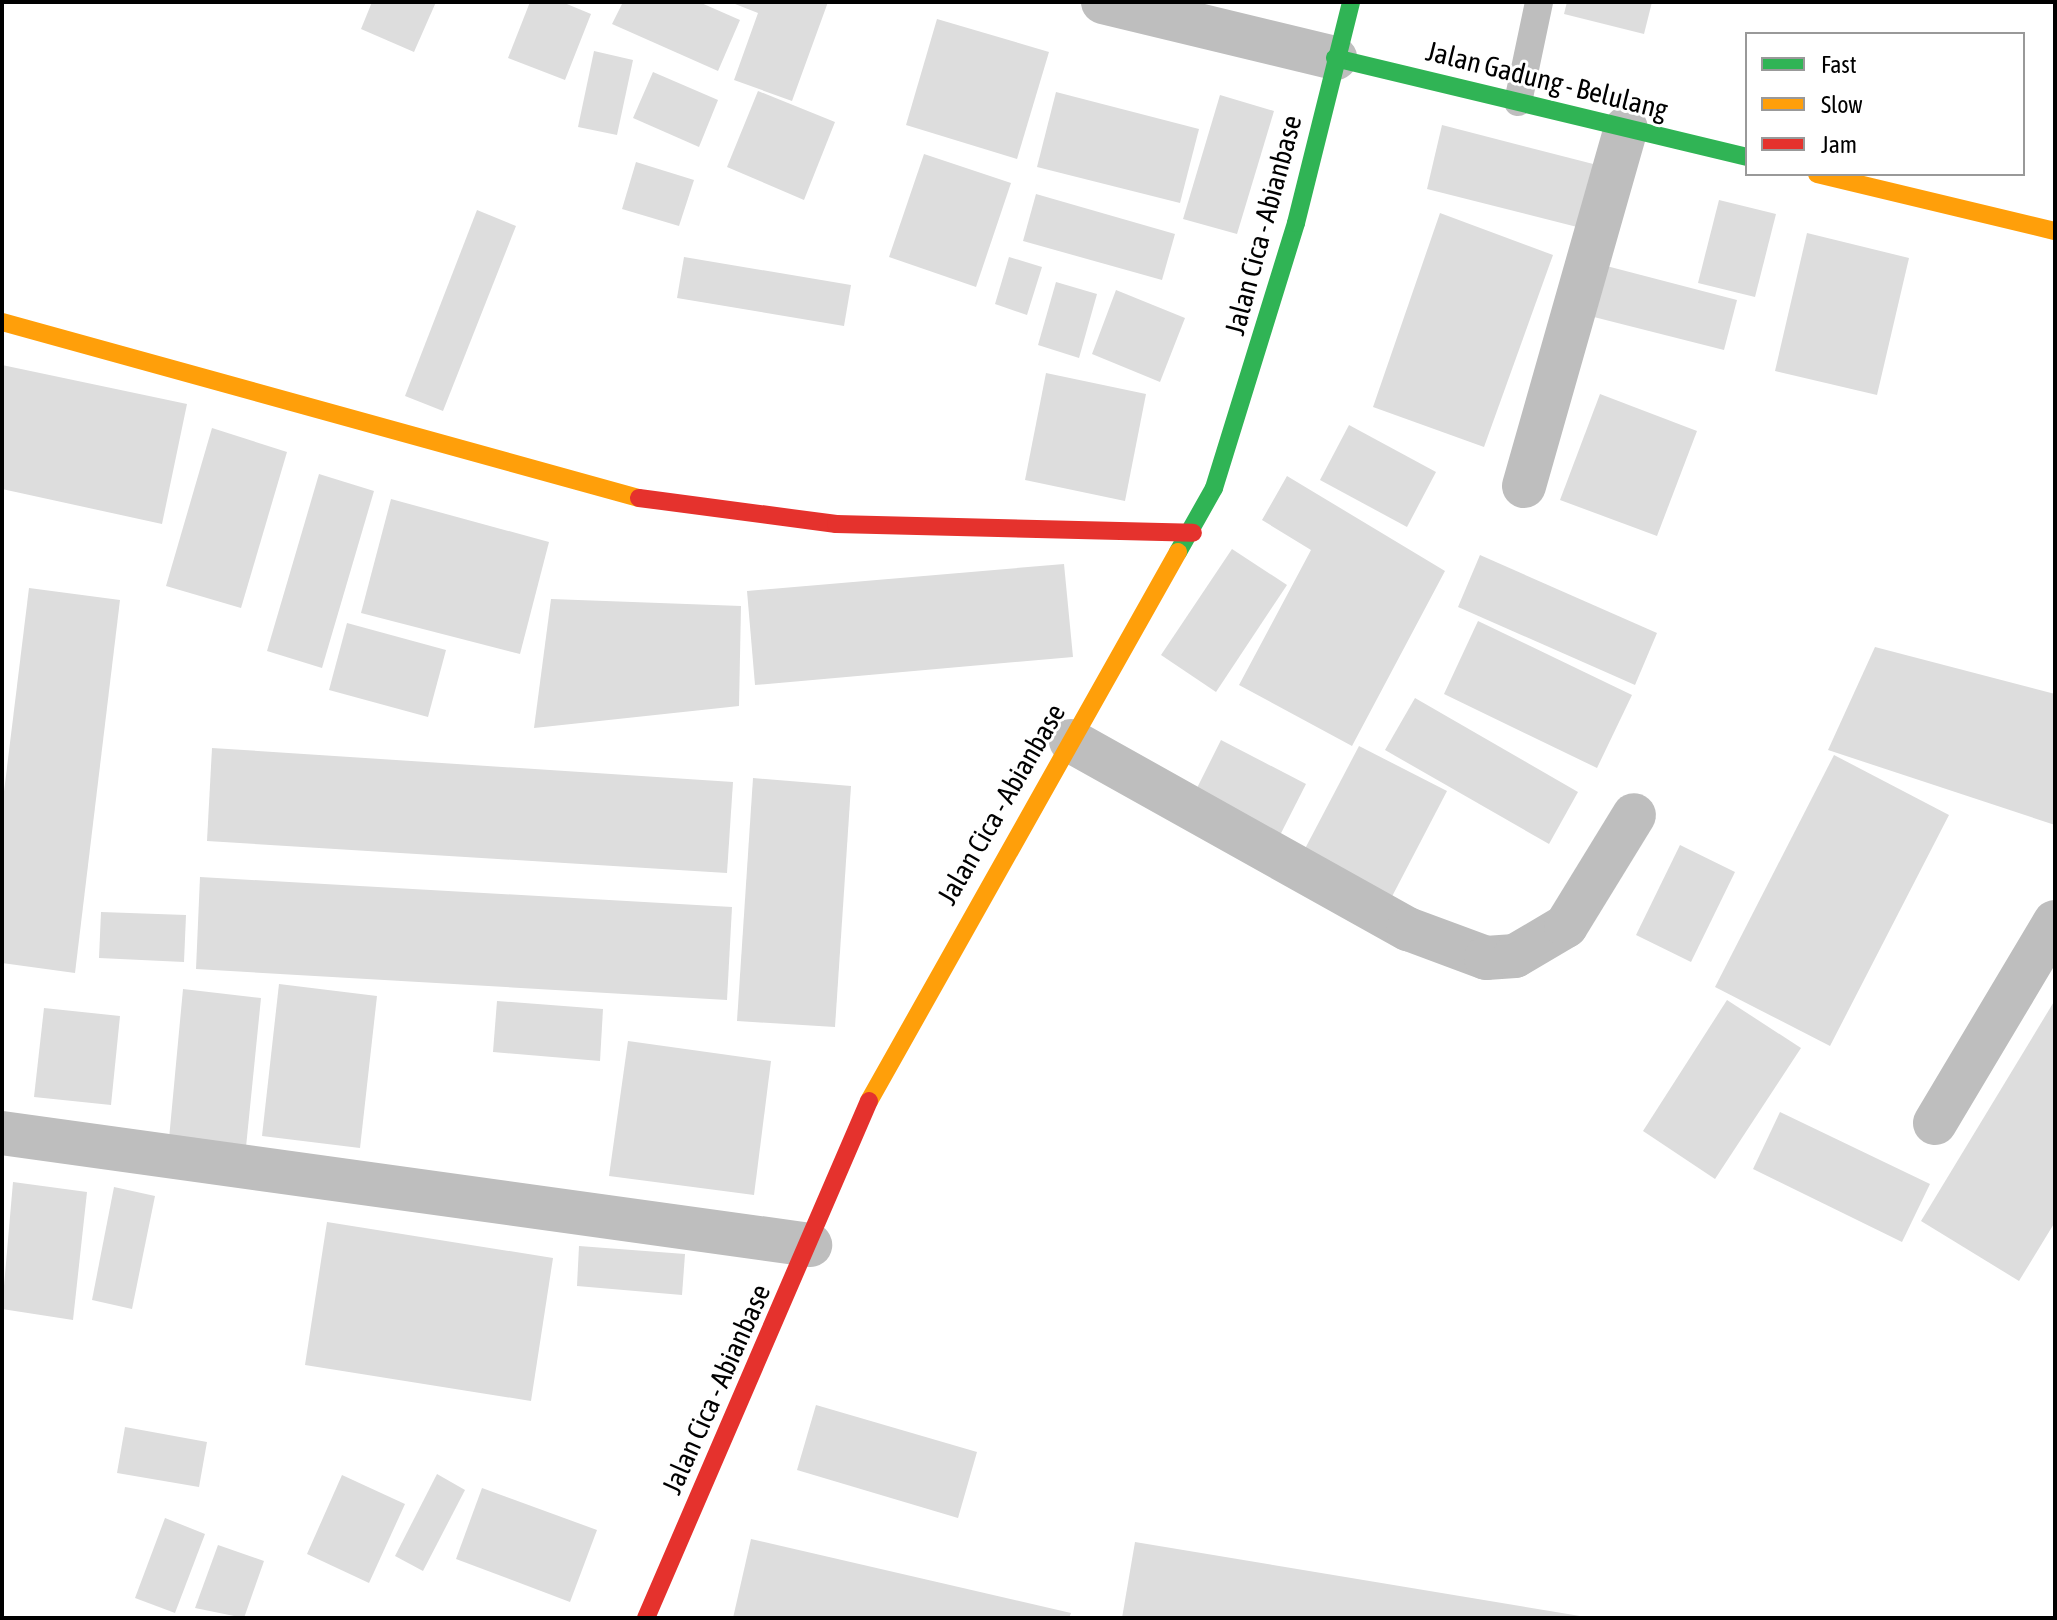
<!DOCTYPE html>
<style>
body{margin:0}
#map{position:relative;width:2057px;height:1620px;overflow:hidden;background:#fff;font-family:"Asap Condensed",sans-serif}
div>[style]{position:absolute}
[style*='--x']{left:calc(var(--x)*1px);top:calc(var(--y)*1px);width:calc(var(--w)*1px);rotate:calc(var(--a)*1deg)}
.building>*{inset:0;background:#ddd}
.lane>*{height:28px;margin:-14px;padding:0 14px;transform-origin:14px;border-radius:14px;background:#bebebe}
.street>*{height:44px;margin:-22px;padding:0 22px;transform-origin:22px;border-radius:22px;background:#bebebe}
.fast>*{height:18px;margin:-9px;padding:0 9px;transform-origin:9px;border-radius:9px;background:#30b455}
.slow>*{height:18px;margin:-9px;padding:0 9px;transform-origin:9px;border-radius:9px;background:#ff9f0a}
.jam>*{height:18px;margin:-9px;padding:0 9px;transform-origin:9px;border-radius:9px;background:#e5322d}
span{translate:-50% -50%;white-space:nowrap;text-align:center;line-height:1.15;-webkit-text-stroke:6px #fff;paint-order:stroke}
.street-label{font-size:28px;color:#000}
.frame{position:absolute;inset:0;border:4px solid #000;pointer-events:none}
.legend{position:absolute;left:1745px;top:32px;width:280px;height:144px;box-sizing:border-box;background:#fff;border:2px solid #999;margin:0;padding:10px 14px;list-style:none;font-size:24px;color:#000}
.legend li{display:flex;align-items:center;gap:16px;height:40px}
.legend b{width:40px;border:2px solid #999}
</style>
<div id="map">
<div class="building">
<div style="clip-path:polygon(372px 2px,436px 2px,414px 52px,361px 29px)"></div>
<div style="clip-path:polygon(530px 2px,562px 2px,591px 14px,565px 80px,508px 58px)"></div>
<div style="clip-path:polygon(623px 2px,699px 2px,740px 20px,718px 71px,612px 24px)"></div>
<div style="clip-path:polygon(730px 2px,828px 2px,792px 101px,734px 80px,758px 13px)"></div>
<div style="clip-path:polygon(1567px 2px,1652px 2px,1644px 34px,1564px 14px)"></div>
<div style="clip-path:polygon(937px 19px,1049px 52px,1017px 159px,906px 125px)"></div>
<div style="clip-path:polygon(594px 51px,633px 60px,617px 135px,578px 127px)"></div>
<div style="clip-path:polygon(653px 72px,718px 100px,699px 147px,633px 118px)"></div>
<div style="clip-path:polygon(758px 91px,835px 122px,804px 200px,727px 167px)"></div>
<div style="clip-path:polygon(1056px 92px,1199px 129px,1180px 203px,1037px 167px)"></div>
<div style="clip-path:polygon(1220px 95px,1274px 111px,1237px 234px,1183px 219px)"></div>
<div style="clip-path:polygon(1442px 125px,1601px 166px,1585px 229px,1427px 189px)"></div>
<div style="clip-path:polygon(924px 154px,1011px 183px,976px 287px,889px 257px)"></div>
<div style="clip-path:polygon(636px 162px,694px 180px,679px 226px,622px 209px)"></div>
<div style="clip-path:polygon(1036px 194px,1175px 234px,1162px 280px,1023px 241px)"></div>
<div style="clip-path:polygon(1719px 200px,1776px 214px,1755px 297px,1698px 283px)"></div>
<div style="clip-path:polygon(477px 210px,516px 226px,443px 411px,405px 396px)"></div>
<div style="clip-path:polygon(1440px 213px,1553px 255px,1484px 447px,1373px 407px)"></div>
<div style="clip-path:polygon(1807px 233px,1909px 258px,1877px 395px,1775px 371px)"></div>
<div style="clip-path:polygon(684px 257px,851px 285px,844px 326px,677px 298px)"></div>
<div style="clip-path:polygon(1009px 257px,1042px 267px,1027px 315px,995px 304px)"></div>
<div style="clip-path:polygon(1595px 263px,1737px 300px,1724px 350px,1582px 314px)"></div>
<div style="clip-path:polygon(1056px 282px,1097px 294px,1079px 358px,1038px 345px)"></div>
<div style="clip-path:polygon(1116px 290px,1185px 318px,1160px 382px,1092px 354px)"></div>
<div style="clip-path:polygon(2px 365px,187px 404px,162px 524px,2px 489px)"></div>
<div style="clip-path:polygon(1046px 373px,1146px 394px,1125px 501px,1025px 480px)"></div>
<div style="clip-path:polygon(1600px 394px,1697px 431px,1657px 536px,1560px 500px)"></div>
<div style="clip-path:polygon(1349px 425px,1436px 472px,1407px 527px,1320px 480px)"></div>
<div style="clip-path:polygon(212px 428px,287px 452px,241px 608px,166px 586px)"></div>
<div style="clip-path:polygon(319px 474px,374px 491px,322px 668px,267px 651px)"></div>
<div style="clip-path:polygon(1287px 476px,1445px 571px,1352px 746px,1239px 685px,1311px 550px,1262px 520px)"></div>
<div style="clip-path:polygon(391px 499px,549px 542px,520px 654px,361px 613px)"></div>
<div style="clip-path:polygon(1232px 549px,1287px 585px,1216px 692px,1161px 655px)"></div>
<div style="clip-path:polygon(1480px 555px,1657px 633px,1635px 685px,1458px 607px)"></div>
<div style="clip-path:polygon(1064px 564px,1073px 657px,755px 685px,747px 591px)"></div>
<div style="clip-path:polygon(29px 588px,120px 600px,75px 973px,2px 963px,2px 808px)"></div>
<div style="clip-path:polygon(551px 599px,741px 606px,739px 706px,534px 728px)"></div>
<div style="clip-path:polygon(1478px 621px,1632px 695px,1597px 768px,1444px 694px)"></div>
<div style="clip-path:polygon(347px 623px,446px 650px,428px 717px,329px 690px)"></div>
<div style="clip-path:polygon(1875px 647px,2055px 694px,2055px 825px,1828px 750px)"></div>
<div style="clip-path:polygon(1415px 698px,1578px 792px,1549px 844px,1385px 750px)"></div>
<div style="clip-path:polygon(1221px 740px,1306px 784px,1275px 845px,1190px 802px)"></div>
<div style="clip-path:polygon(1359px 746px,1447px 791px,1386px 908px,1298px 862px)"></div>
<div style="clip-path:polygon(212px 748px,733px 782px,727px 873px,207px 841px)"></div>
<div style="clip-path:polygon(1834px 755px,1949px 815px,1830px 1046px,1715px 987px)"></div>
<div style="clip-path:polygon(753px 778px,851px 786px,835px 1027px,737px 1021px)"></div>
<div style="clip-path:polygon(1680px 845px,1735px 872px,1691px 962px,1636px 935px)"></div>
<div style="clip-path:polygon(200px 877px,732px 907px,727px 1000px,196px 969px)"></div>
<div style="clip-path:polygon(101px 912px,186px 915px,184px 962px,99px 958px)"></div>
<div style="clip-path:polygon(279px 984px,377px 996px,360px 1148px,262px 1136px)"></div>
<div style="clip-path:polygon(183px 989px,261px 998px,246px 1147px,169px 1139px)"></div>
<div style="clip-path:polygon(1727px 1000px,1801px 1048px,1715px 1179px,1643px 1131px)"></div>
<div style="clip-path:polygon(2055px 1000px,2055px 1222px,2019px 1281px,1921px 1221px)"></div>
<div style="clip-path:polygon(497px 1001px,603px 1009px,600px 1061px,493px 1052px)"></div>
<div style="clip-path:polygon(44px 1008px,120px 1016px,111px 1105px,34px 1097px)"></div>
<div style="clip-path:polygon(628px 1041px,771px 1061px,754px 1195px,609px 1176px)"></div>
<div style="clip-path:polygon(1780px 1112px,1930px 1184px,1902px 1242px,1753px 1169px)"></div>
<div style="clip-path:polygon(13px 1182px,87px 1192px,73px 1320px,2px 1309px)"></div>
<div style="clip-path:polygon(114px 1187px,155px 1196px,132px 1309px,92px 1300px)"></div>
<div style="clip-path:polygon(327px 1222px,553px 1258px,531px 1401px,305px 1365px)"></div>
<div style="clip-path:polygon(579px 1246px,685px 1254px,682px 1295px,577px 1286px)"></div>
<div style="clip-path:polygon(816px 1405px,977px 1452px,958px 1518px,797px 1470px)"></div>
<div style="clip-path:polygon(125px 1427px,207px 1442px,199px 1487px,117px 1473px)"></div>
<div style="clip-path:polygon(437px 1474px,465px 1490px,423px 1571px,395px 1556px)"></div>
<div style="clip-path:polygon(342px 1475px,405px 1504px,369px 1583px,307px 1554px)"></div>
<div style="clip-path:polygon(482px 1488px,597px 1530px,570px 1602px,456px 1559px)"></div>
<div style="clip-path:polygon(165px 1518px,205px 1534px,175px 1613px,135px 1598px)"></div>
<div style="clip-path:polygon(751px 1539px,1071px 1613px,1069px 1618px,733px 1618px)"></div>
<div style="clip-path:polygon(1135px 1542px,1580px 1616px,1580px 1618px,1122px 1618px)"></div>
<div style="clip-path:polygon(218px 1545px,264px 1561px,244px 1618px,195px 1608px)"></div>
</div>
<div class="lane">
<div style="--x:1518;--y:102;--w:102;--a:-78.1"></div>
</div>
<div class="street">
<div style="--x:1103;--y:2;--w:239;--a:13.6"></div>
<div style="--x:1524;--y:486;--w:372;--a:-74.1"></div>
<div style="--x:1071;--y:741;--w:386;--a:29.2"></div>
<div style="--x:1408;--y:929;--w:83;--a:20.4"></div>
<div style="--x:1486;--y:958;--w:29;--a:-4"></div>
<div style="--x:1515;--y:956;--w:59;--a:-30.5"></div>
<div style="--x:1566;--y:926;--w:130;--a:-58.5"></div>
<div style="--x:1935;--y:1123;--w:234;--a:-59.2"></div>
<div style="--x:2;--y:1133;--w:816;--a:7.89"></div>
</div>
<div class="fast">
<div style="--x:1335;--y:58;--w:424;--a:13.5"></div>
<div style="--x:1178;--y:552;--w:73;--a:-60.6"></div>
<div style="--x:1214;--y:488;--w:277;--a:-72.8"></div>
<div style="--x:1296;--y:223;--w:228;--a:-76"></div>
</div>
<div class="slow">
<div style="--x:1817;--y:174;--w:245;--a:13.5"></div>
<div style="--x:2;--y:322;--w:661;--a:15.45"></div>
<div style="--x:869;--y:1101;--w:630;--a:-60.63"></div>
</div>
<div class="jam">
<div style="--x:639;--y:498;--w:199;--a:7.5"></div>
<div style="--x:836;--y:524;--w:357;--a:1.4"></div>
<div style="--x:646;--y:1618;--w:563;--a:-66.67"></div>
</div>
<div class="street-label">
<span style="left:1547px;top:80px;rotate:14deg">Jalan Gadung - Belulang</span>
<span style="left:1263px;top:225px;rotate:-75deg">Jalan Cica - Abianbase</span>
<span style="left:1001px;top:804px;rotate:-60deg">Jalan Cica - Abianbase</span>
<span style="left:716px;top:1389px;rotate:-66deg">Jalan Cica - Abianbase</span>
</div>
<div class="frame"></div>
<ul class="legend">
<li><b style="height:10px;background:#30b455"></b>Fast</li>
<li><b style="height:10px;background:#ff9f0a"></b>Slow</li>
<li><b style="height:10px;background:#e5322d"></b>Jam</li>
</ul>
</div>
